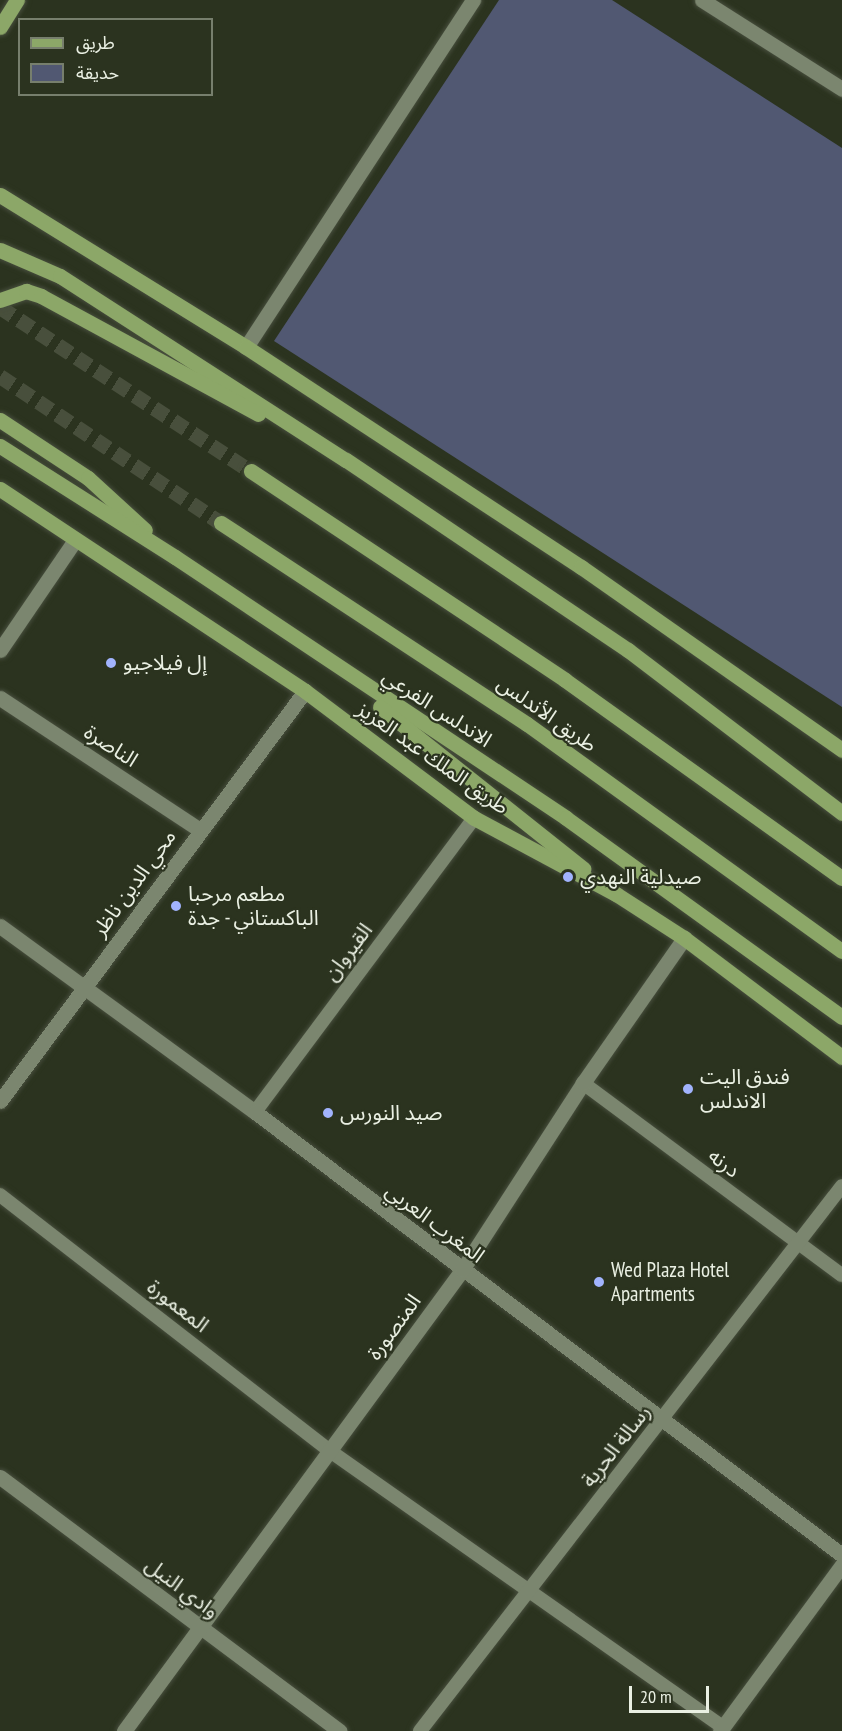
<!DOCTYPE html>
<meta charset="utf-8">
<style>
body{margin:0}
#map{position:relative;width:842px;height:1731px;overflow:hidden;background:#2b331f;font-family:"PT Sans Narrow","Noto Sans Arabic",sans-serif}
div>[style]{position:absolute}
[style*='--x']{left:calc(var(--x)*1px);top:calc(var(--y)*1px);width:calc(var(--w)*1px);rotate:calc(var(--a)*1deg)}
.green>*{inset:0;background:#515872}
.primary-tunnel>*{height:15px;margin-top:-7.5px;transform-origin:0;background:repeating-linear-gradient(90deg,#484f3c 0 15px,transparent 0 23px)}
.roads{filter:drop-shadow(0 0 2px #474e3d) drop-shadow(0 0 2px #474e3d)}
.service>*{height:14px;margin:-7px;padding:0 7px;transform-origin:7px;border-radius:7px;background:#7b866f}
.minor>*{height:15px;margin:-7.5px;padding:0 7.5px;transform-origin:7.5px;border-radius:7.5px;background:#7b866f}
.primary>*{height:15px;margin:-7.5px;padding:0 7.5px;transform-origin:7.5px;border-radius:7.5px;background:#8ca768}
.dots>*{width:16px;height:16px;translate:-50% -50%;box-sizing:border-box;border:3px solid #2b331f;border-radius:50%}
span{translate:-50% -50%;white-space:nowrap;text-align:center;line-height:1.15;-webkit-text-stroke:4.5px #2b331f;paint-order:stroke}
.poi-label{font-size:21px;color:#eaf0e3}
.left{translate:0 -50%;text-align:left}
.street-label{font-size:21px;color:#eaf0e3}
.legend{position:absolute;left:18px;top:18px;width:195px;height:78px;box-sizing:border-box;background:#2b331f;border:2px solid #777f6d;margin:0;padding:8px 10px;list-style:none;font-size:18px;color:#eaf0e3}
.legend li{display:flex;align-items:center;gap:12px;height:30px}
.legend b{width:30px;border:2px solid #777f6d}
.scale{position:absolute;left:629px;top:1686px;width:80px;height:27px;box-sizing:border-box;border:3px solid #eaf0e3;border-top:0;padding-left:8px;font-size:18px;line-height:21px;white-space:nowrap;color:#eaf0e3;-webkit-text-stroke:4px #2b331f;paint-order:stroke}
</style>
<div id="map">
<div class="green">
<div style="clip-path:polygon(499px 0,612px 0,842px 148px,842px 707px,274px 341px)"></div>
</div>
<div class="primary-tunnel">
<div style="--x:0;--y:307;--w:300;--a:33.2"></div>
<div style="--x:0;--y:376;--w:265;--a:33.6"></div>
</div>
<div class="roads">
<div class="service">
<div style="--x:583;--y:1083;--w:322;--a:36.6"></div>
<div style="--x:255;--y:1112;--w:367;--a:-53.3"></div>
<div style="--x:0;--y:1195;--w:418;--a:37.8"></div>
<div style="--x:330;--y:1451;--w:480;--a:35.1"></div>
<div style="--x:420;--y:1731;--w:689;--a:-52.25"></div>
</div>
<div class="minor">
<div style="--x:702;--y:0;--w:166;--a:32.4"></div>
<div style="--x:246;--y:347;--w:415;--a:-56.8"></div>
<div style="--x:0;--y:650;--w:133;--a:-55.7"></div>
<div style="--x:0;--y:698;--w:238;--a:33.4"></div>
<div style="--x:0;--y:926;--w:316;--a:36.1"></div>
<div style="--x:255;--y:1112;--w:735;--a:37.04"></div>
<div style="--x:0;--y:1101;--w:511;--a:-53.35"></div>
<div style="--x:0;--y:1477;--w:424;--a:36.8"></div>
<div style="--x:124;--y:1731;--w:572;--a:-53.75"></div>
<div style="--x:462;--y:1270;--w:223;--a:-57.1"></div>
<div style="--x:583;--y:1083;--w:177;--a:-55.1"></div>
<div style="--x:720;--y:1731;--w:206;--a:-53.7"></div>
</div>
<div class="primary">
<div style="--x:0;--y:27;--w:32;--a:-58"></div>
<div style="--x:0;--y:195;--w:289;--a:31.7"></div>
<div style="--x:246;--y:347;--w:401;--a:33.3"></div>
<div style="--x:581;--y:567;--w:319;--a:35"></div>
<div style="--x:0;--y:250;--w:65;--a:23.4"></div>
<div style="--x:60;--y:276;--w:340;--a:32.8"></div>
<div style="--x:346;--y:460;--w:340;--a:34"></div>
<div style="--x:628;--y:650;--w:269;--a:37.3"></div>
<div style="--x:0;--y:300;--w:28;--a:-19"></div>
<div style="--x:26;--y:291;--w:16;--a:18"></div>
<div style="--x:41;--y:296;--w:247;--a:28.5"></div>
<div style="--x:0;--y:420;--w:105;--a:33.4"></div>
<div style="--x:88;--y:478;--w:77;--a:42.4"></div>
<div style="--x:0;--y:446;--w:207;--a:32.4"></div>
<div style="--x:175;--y:557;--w:470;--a:33.7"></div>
<div style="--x:566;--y:818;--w:340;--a:35.8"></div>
<div style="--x:251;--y:471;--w:377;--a:33.6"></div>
<div style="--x:565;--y:680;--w:340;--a:35.6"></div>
<div style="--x:0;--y:489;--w:366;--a:33.5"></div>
<div style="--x:305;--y:691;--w:211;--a:36.9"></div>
<div style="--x:474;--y:818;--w:161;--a:28.2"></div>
<div style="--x:616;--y:894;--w:81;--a:32.9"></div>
<div style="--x:684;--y:938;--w:198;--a:37"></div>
<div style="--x:221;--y:523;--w:366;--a:33.3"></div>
<div style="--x:527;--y:724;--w:388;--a:35.8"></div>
<div style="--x:380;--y:707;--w:260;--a:38.5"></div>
</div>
</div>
<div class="dots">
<div style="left:111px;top:663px;background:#a1b3fd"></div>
<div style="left:568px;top:877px;background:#a1b3fd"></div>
<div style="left:176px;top:906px;background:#a1b3fd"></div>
<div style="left:688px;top:1089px;background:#a1b3fd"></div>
<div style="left:328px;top:1113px;background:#a1b3fd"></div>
<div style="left:599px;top:1282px;background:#a1b3fd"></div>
</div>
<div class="poi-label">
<span class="left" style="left:123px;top:663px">إل فيلاجيو</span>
<span class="left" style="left:580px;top:877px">صيدلية النهدي</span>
<span class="left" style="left:188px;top:906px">مطعم مرحبا<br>الباكستاني - جدة</span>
<span class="left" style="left:700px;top:1089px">فندق اليت<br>الاندلس</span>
<span class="left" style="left:340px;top:1113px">صيد النورس</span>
<span class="left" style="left:611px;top:1282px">Wed Plaza Hotel<br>Apartments</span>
</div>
<div class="street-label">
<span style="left:437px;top:708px;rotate:33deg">الاندلس الفرعي</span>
<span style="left:547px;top:714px;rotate:35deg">طريق الأندلس</span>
<span style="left:111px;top:746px;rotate:33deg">الناصرة</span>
<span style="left:433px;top:758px;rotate:35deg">طريق الملك عبد العزيز</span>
<span style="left:134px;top:883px;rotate:-54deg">محي الدين ناظر</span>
<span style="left:348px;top:952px;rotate:-53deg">القيروان</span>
<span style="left:724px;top:1163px;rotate:37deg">درنه</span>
<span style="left:435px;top:1223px;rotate:37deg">المغرب العربي</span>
<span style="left:178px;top:1306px;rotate:38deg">المعمورة</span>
<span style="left:394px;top:1327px;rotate:-54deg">المنصورة</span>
<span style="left:616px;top:1446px;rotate:-52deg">رسالة الحرية</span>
<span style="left:182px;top:1588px;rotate:37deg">وادي النيل</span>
</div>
<ul class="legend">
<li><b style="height:8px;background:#8ca768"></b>طريق</li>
<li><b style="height:16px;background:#515872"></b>حديقة</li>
</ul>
<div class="scale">20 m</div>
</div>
